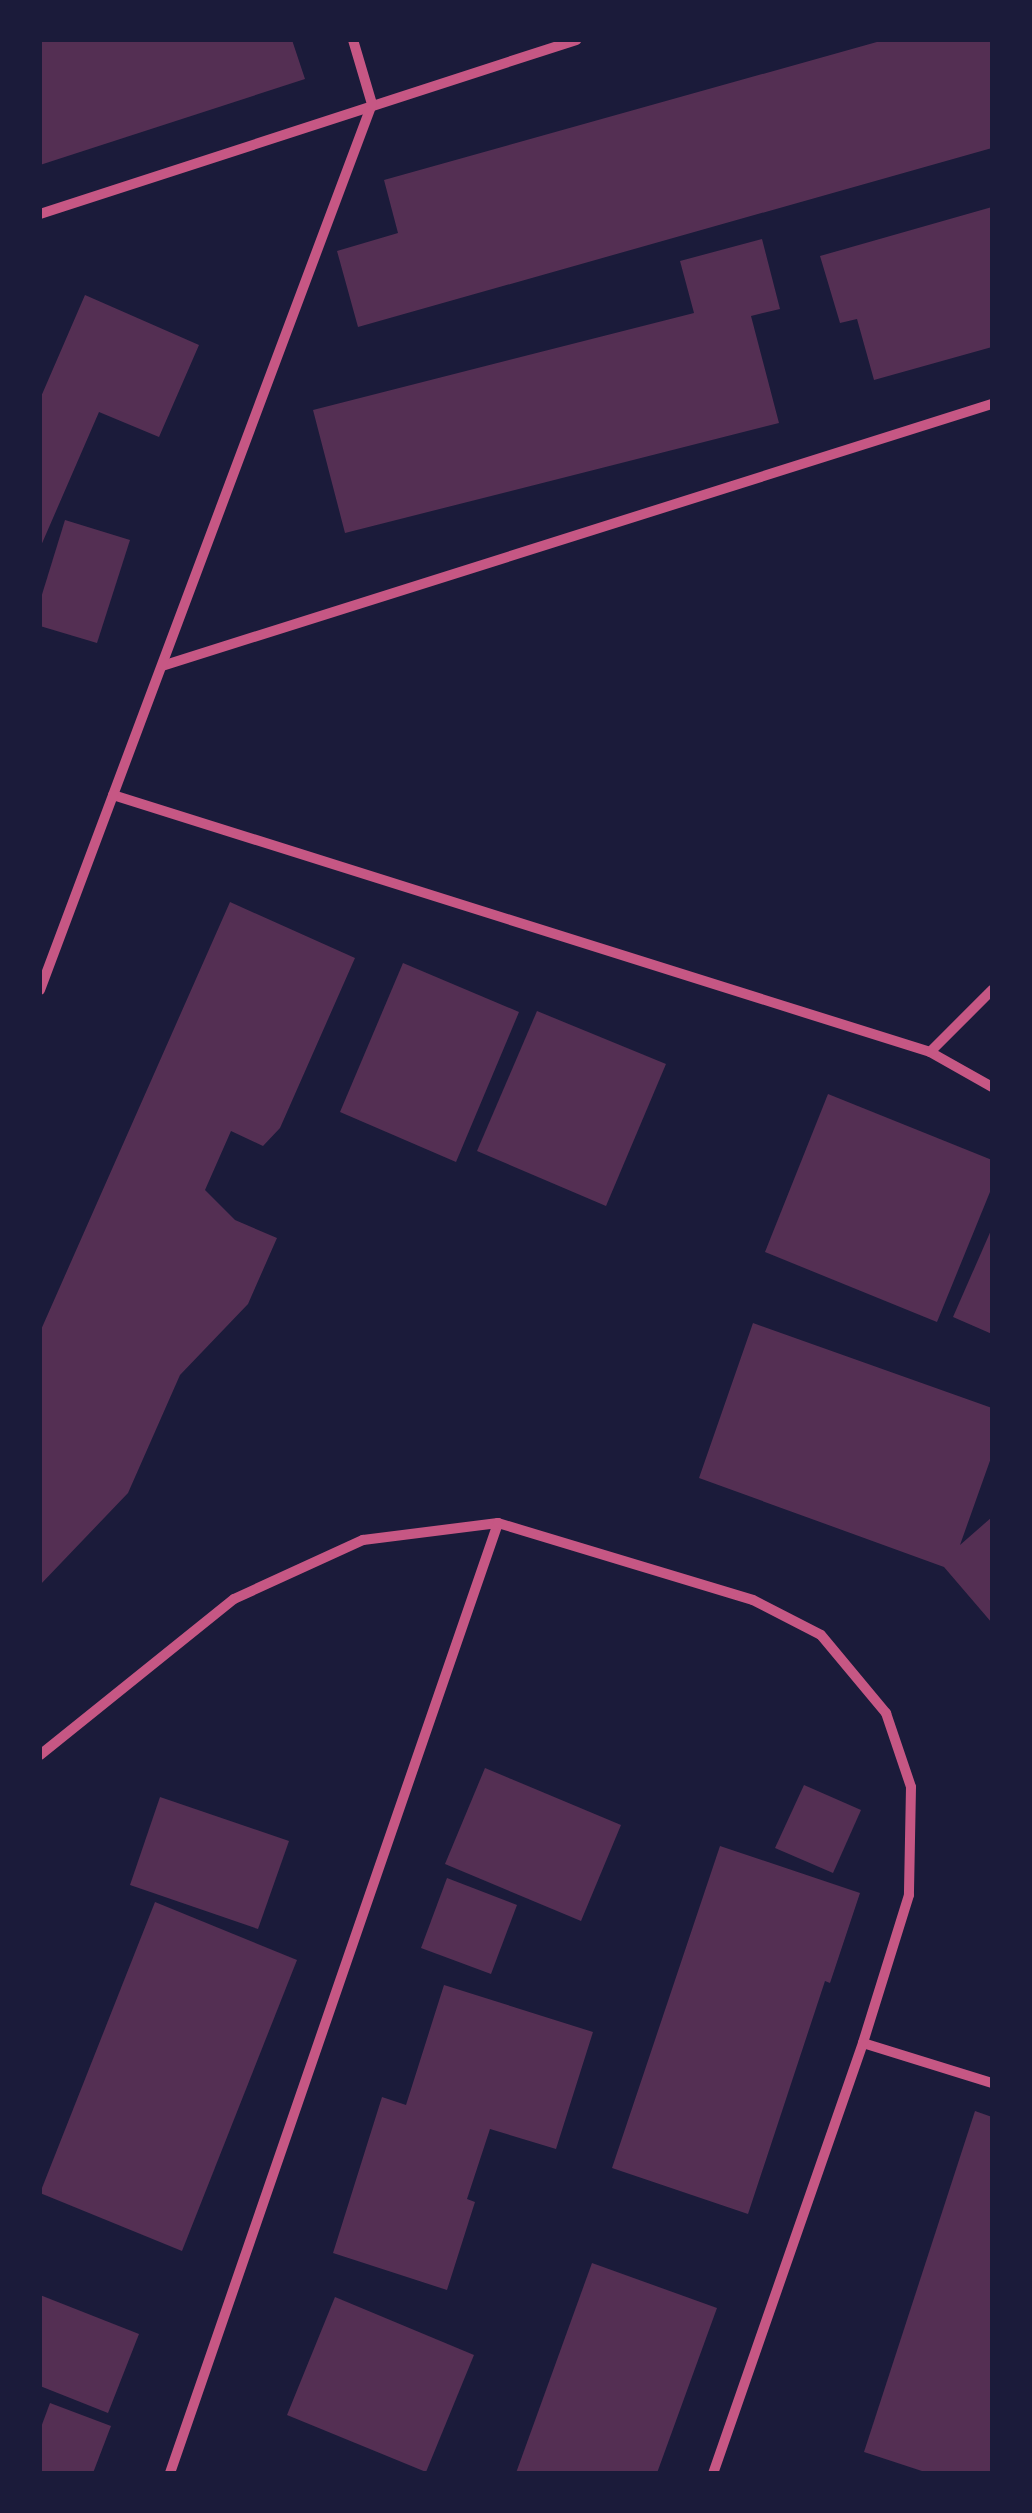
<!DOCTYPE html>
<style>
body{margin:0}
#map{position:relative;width:1032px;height:2513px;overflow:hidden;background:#1b1b3a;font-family:"Work Sans",sans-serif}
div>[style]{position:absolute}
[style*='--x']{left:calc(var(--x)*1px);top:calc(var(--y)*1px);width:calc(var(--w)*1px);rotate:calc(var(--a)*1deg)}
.building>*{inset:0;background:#542f53}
.minor>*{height:10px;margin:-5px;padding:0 5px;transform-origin:5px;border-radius:5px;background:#c65784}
span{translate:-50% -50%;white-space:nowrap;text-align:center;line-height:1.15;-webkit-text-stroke:8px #1b1b3a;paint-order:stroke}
.frame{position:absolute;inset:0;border:42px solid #1b1b3a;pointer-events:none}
</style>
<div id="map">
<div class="building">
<div style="clip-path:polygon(40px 40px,292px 40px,305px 79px,40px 165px)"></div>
<div style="clip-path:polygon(884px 40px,992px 40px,992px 148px,358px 327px,337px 251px,398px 233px,384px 180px)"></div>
<div style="clip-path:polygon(992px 207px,992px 347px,874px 380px,857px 319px,840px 323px,820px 256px)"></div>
<div style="clip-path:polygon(762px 239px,780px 309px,751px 316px,779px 423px,345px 533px,313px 410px,694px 313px,680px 261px)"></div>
<div style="clip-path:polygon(85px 295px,199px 345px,159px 437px,99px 412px,40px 548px,40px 399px)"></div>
<div style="clip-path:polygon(65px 520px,130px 540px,97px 643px,40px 626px,40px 601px)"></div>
<div style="clip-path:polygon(230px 902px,355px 958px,280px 1128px,263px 1146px,231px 1131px,205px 1190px,235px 1220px,277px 1238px,248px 1304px,180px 1375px,128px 1493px,40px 1585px,40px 1332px)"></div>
<div style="clip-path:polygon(403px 963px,519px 1012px,456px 1162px,340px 1112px)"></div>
<div style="clip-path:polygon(537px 1011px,666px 1064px,606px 1206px,477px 1151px)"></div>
<div style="clip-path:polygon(828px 1094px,992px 1160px,992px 1187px,937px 1322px,765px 1252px)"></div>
<div style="clip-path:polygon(992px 1228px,992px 1334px,953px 1317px)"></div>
<div style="clip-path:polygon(753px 1323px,992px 1408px,992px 1455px,960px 1545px,992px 1517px,992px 1623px,944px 1567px,699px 1478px)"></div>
<div style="clip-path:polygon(485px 1768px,621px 1825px,581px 1921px,445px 1864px)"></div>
<div style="clip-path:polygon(804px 1785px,861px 1810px,833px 1873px,775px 1848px)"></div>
<div style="clip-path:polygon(160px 1797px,289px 1841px,258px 1929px,130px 1885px)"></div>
<div style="clip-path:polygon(720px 1846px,860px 1893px,830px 1983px,825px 1981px,748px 2214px,612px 2168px)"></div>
<div style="clip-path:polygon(447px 1878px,517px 1905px,491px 1974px,421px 1948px)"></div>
<div style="clip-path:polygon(155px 1902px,297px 1960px,182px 2251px,40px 2193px)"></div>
<div style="clip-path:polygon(444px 1985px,593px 2032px,556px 2149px,490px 2129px,467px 2199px,475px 2202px,447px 2290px,333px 2253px,382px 2097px,406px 2105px)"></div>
<div style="clip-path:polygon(975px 2111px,992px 2117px,992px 2473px,928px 2473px,864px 2452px)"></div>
<div style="clip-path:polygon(592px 2263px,717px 2308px,657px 2473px,516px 2473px)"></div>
<div style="clip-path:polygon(40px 2295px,139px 2334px,108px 2413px,40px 2386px)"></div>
<div style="clip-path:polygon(335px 2297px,474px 2355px,426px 2472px,287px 2415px)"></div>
<div style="clip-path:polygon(50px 2403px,111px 2426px,93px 2473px,40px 2473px,40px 2430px)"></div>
</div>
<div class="minor">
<div style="--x:40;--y:214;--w:564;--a:-17.98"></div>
<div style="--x:162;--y:666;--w:870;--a:-17.52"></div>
<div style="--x:113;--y:795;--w:856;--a:17.46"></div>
<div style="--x:930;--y:1052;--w:71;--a:29.4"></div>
<div style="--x:40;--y:990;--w:946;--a:-69.46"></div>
<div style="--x:372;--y:104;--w:67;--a:-106.5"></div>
<div style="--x:930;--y:1052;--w:88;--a:-45"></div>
<div style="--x:40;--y:1755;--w:249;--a:-38.8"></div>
<div style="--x:234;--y:1599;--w:142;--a:-24.6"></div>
<div style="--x:363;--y:1540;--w:136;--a:-7.2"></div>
<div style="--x:863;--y:2043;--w:135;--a:17.2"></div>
<div style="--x:170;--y:2473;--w:1005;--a:-70.95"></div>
<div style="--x:498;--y:1523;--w:266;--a:16.8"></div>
<div style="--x:753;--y:1600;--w:76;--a:27.2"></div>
<div style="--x:821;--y:1635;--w:102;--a:50.2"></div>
<div style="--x:886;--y:1713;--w:78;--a:71.3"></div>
<div style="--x:911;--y:1787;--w:108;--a:91.1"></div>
<div style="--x:909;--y:1895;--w:155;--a:107.3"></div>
<div style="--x:863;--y:2043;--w:455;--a:109.2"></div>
</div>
<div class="frame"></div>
</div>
